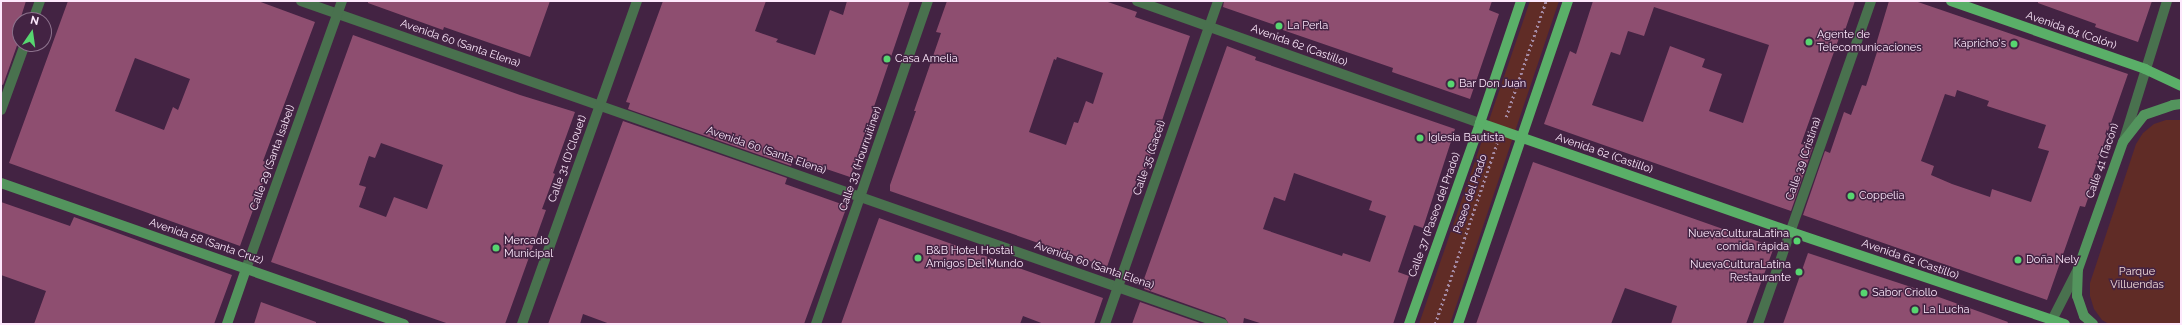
<!DOCTYPE html>
<meta charset="utf-8">
<style>
body{margin:0}
#map{position:relative;width:2182px;height:325px;overflow:hidden;background:#432343;font-family:Raleway,sans-serif}
div>[style]{position:absolute}
[style*='--x']{left:calc(var(--x)*1px);top:calc(var(--y)*1px);width:calc(var(--w)*1px);rotate:calc(var(--a)*1deg)}
.green>*{inset:0;background:#602c26}
.building>*{inset:0;background:#8e4e70}
.path>*{height:2.5px;margin-top:-1.25px;transform-origin:0;background:repeating-linear-gradient(90deg,#a48aa4 0 2px,transparent 0 5px)}
.street>*{height:10px;margin:-5px;padding:0 5px;transform-origin:5px;border-radius:5px;background:#49714e}
.secondary>*{height:10px;margin:-5px;padding:0 5px;transform-origin:5px;border-radius:5px;background:#53945d}
.primary>*{height:10px;margin:-5px;padding:0 5px;transform-origin:5px;border-radius:5px;background:#5aaf68}
.dots>*{width:11px;height:11px;translate:-50% -50%;box-sizing:border-box;border:2px solid #432343;border-radius:50%}
span{translate:-50% -50%;white-space:nowrap;text-align:center;line-height:1.15;-webkit-text-stroke:3px #432343;paint-order:stroke}
.poi-label{font-size:11px;color:#fde8fc}
.left{translate:0 -50%;text-align:left}
.right{translate:-100% -50%;text-align:right}
.street-label{font-size:11px;color:#fde8fc}
.park-label{font-size:11px;color:#f1dbd8}
.frame{position:absolute;inset:0;border:2px solid #fde8fc;pointer-events:none}
.north{position:absolute;left:12px;top:12px;width:40px;height:40px;box-sizing:border-box;background:#432343;border:1px solid #8d728d;border-radius:50%;rotate:13deg;font-size:11px;font-weight:700;line-height:16px;text-align:center;color:#fde8fc}
.north::after{content:'';display:block;margin:auto;width:14px;height:18px;background:#57d570;clip-path:polygon(50% 0,100% 100%,50% 72%,0 100%)}
</style>
<div id="map">
<div class="green">
<div style="clip-path:polygon(1530px 1px,1559px 1px,1450px 324px,1419px 324px)"></div>
<div style="clip-path:polygon(2166px 120px,2181px 120px,2181px 324px,2109px 324px,2102px 320px,2094px 309px,2090px 296px,2090px 283px,2136px 144px,2143px 133px,2154px 124px)"></div>
</div>
<div class="building">
<div style="clip-path:polygon(1px 1px,26px 1px,20px 20px,20px 37px,3px 85px,1px 84px)"></div>
<div style="clip-path:polygon(evenodd,68px 1px,258px 1px,315px 22px,263px 161px,270px 163px,240px 246px,9px 163px,68px 1px,135px 58px,190px 79px,178px 110px,173px 107px,164px 130px,115px 111px,135px 58px)"></div>
<div style="clip-path:polygon(368px 1px,550px 1px,530px 57px,444px 27px,443px 30px,368px 3px)"></div>
<div style="clip-path:polygon(663px 1px,766px 1px,755px 31px,778px 39px,776px 42px,815px 55px,830px 10px,843px 15px,847px 1px,910px 1px,850px 177px,794px 158px,791px 166px,628px 109px,630px 103px,626px 102px)"></div>
<div style="clip-path:polygon(evenodd,947px 1px,1105px 1px,1137px 12px,1135px 17px,1190px 36px,1145px 172px,1140px 171px,1107px 267px,890px 191px,890px 185px,916px 111px,914px 111px,941px 33px,936px 32px,947px 1px,1057px 57px,1103px 73px,1093px 104px,1086px 101px,1078px 123px,1074px 122px,1066px 145px,1029px 132px,1054px 59px,1056px 60px,1057px 57px)"></div>
<div style="clip-path:polygon(1224px 1px,1492px 1px,1489px 10px,1499px 14px,1470px 99px,1392px 72px,1393px 68px,1277px 28px,1278px 26px,1223px 7px)"></div>
<div style="clip-path:polygon(evenodd,1593px 1px,1855px 1px,1842px 39px,1839px 38px,1801px 144px,1813px 147px,1791px 211px,1544px 124px,1570px 51px,1576px 54px,1593px 1px,1654px 7px,1769px 45px,1743px 123px,1709px 111px,1722px 74px,1702px 67px,1705px 59px,1670px 46px,1643px 122px,1592px 105px,1611px 52px,1620px 55px,1628px 31px,1644px 36px,1654px 7px)"></div>
<div style="clip-path:polygon(evenodd,1889px 1px,1915px 1px,2128px 74px,2092px 177px,2095px 178px,2085px 207px,2080px 206px,2047px 300px,1803px 215px,1825px 151px,1830px 153px,1844px 112px,1851px 115px,1862px 85px,1866px 86px,1877px 52px,1874px 51px,1889px 1px,1957px 90px,1989px 101px,1987px 106px,2046px 125px,2038px 148px,2049px 151px,2031px 202px,1992px 189px,1990px 197px,1952px 184px,1931px 175px,1934px 166px,1921px 161px,1945px 94px,1955px 97px,1957px 90px)"></div>
<div style="clip-path:polygon(2038px 1px,2152px 1px,2138px 42px,2095px 27px,2096px 24px,2038px 3px)"></div>
<div style="clip-path:polygon(evenodd,353px 35px,520px 95px,575px 112px,553px 173px,555px 174px,542px 209px,546px 210px,505px 324px,449px 324px,271px 262px,353px 35px,381px 143px,443px 165px,427px 209px,394px 197px,386px 217px,359px 207px,366px 187px,359px 185px,369px 156px,375px 158px,381px 143px)"></div>
<div style="clip-path:polygon(evenodd,1227px 46px,1256px 57px,1255px 60px,1455px 129px,1423px 228px,1414px 225px,1398px 272px,1409px 276px,1393px 324px,1263px 324px,1244px 318px,1243px 324px,1229px 324px,1225px 318px,1144px 289px,1147px 281px,1144px 279px,1227px 46px,1294px 173px,1372px 201px,1369px 210px,1386px 216px,1370px 262px,1343px 253px,1342px 256px,1263px 229px,1274px 197px,1285px 201px,1294px 173px)"></div>
<div style="clip-path:polygon(623px 121px,787px 178px,785px 184px,847px 206px,804px 324px,610px 324px,583px 314px,580px 324px,548px 324px)"></div>
<div style="clip-path:polygon(1533px 162px,1774px 247px,1746px 324px,1671px 324px,1677px 306px,1625px 288px,1611px 324px,1476px 324px)"></div>
<div style="clip-path:polygon(1px 202px,70px 226px,74px 217px,232px 275px,214px 324px,34px 324px,46px 291px,1px 275px)"></div>
<div style="clip-path:polygon(879px 218px,1103px 298px,1094px 324px,1044px 324px,1023px 316px,1020px 324px,841px 324px)"></div>
<div style="clip-path:polygon(1808px 253px,1911px 287px,2008px 322px,2007px 324px,1783px 324px)"></div>
<div style="clip-path:polygon(261px 302px,316px 322px,316px 324px,254px 324px)"></div>
<div style="clip-path:polygon(1140px 302px,1203px 324px,1132px 324px)"></div>
</div>
<div class="path">
<div style="--x:1506;--y:117;--w:123;--a:-71"></div>
<div style="--x:1435;--y:324;--w:191;--a:-71.1"></div>
</div>
<div class="street">
<div style="--x:301;--y:1;--w:977;--a:19.31"></div>
<div style="--x:1137;--y:1;--w:364;--a:19.6"></div>
<div style="--x:33;--y:20;--w:20;--a:-70"></div>
<div style="--x:1;--y:110;--w:70;--a:-70"></div>
<div style="--x:2124;--y:140;--w:145;--a:-72.8"></div>
<div style="--x:246;--y:269;--w:285;--a:-70.3"></div>
<div style="--x:522;--y:324;--w:343;--a:-70.4"></div>
<div style="--x:816;--y:324;--w:342;--a:-70.9"></div>
<div style="--x:1105;--y:324;--w:342;--a:-70.7"></div>
<div style="--x:1758;--y:324;--w:342;--a:-70.7"></div>
<div style="--x:2050;--y:324;--w:62;--a:-63"></div>
</div>
<div class="secondary">
<div style="--x:1;--y:183;--w:427;--a:19.3"></div>
<div style="--x:227;--y:324;--w:58;--a:-70.9"></div>
<div style="--x:2093;--y:324;--w:12;--a:-138"></div>
<div style="--x:2084;--y:316;--w:21;--a:-109"></div>
<div style="--x:2077;--y:296;--w:27;--a:-88"></div>
<div style="--x:2078;--y:269;--w:135;--a:-70.5"></div>
<div style="--x:2123;--y:142;--w:34;--a:-52"></div>
<div style="--x:2144;--y:115;--w:31;--a:-19"></div>
<div style="--x:2173;--y:105;--w:8;--a:-7"></div>
</div>
<div class="primary">
<div style="--x:1951;--y:1;--w:206;--a:19.3"></div>
<div style="--x:2145;--y:69;--w:40;--a:25"></div>
<div style="--x:1480;--y:123;--w:330;--a:19.3"></div>
<div style="--x:1791;--y:232;--w:289;--a:18.6"></div>
<div style="--x:1409;--y:324;--w:213;--a:-70.5"></div>
<div style="--x:1480;--y:123;--w:129;--a:-71.4"></div>
<div style="--x:1458;--y:324;--w:341;--a:-71.2"></div>
</div>
<div class="dots">
<div style="left:1279px;top:26px;background:#57d570"></div>
<div style="left:1809px;top:42px;background:#57d570"></div>
<div style="left:2014px;top:44px;background:#57d570"></div>
<div style="left:887px;top:59px;background:#57d570"></div>
<div style="left:1451px;top:84px;background:#57d570"></div>
<div style="left:1420px;top:138px;background:#57d570"></div>
<div style="left:1851px;top:196px;background:#57d570"></div>
<div style="left:1797px;top:241px;background:#57d570"></div>
<div style="left:496px;top:248px;background:#57d570"></div>
<div style="left:918px;top:258px;background:#57d570"></div>
<div style="left:2018px;top:260px;background:#57d570"></div>
<div style="left:1799px;top:272px;background:#57d570"></div>
<div style="left:1864px;top:293px;background:#57d570"></div>
<div style="left:1915px;top:310px;background:#57d570"></div>
</div>
<div class="poi-label">
<span class="left" style="left:1287px;top:26px">La Perla</span>
<span class="left" style="left:1817px;top:42px">Agente de<br>Telecomunicaciones</span>
<span class="right" style="left:2006px;top:44px">Kapricho's</span>
<span class="left" style="left:895px;top:59px">Casa Amelia</span>
<span class="left" style="left:1459px;top:84px">Bar Don Juan</span>
<span class="left" style="left:1428px;top:138px">Iglesia Bautista</span>
<span class="left" style="left:1859px;top:196px">Coppelia</span>
<span class="right" style="left:1789px;top:241px">NuevaCulturaLatina<br>comida rápida</span>
<span class="left" style="left:504px;top:248px">Mercado<br>Municipal</span>
<span class="left" style="left:926px;top:258px">B&amp;B Hotel Hostal<br>Amigos Del Mundo</span>
<span class="left" style="left:2026px;top:260px">Doña Nely</span>
<span class="right" style="left:1791px;top:272px">NuevaCulturaLatina<br>Restaurante</span>
<span class="left" style="left:1872px;top:293px">Sabor Criollo</span>
<span class="left" style="left:1923px;top:310px">La Lucha</span>
</div>
<div class="street-label">
<span style="left:2071px;top:31px;rotate:19deg">Avenida 64 (Colón)</span>
<span style="left:460px;top:44px;rotate:19deg">Avenida 60 (Santa Elena)</span>
<span style="left:1299px;top:46px;rotate:20deg">Avenida 62 (Castillo)</span>
<span style="left:766px;top:151px;rotate:19deg">Avenida 60 (Santa Elena)</span>
<span style="left:1604px;top:154px;rotate:19deg">Avenida 62 (Castillo)</span>
<span style="left:273px;top:158px;rotate:-70deg">Calle 29 (Santa Isabel)</span>
<span style="left:1150px;top:158px;rotate:-71deg">Calle 35 (Gacel)</span>
<span style="left:568px;top:159px;rotate:-70deg">Calle 31 (D'Clouet)</span>
<span style="left:861px;top:159px;rotate:-71deg">Calle 33 (Hourruitiner)</span>
<span style="left:1804px;top:159px;rotate:-71deg">Calle 39 (Cristina)</span>
<span style="left:2103px;top:161px;rotate:-71deg">Calle 41 (Tacón)</span>
<span style="left:1471px;top:194px;rotate:-71deg">Paseo del Prado</span>
<span style="left:1435px;top:215px;rotate:-70deg">Calle 37 (Paseo del Prado)</span>
<span style="left:206px;top:242px;rotate:19deg">Avenida 58 (Santa Cruz)</span>
<span style="left:1910px;top:260px;rotate:19deg">Avenida 62 (Castillo)</span>
<span style="left:1094px;top:266px;rotate:19deg">Avenida 60 (Santa Elena)</span>
</div>
<div class="park-label">
<span style="left:2137px;top:279px">Parque<br>Villuendas</span>
</div>
<div class="frame"></div>
<div class="north">N</div>
</div>
